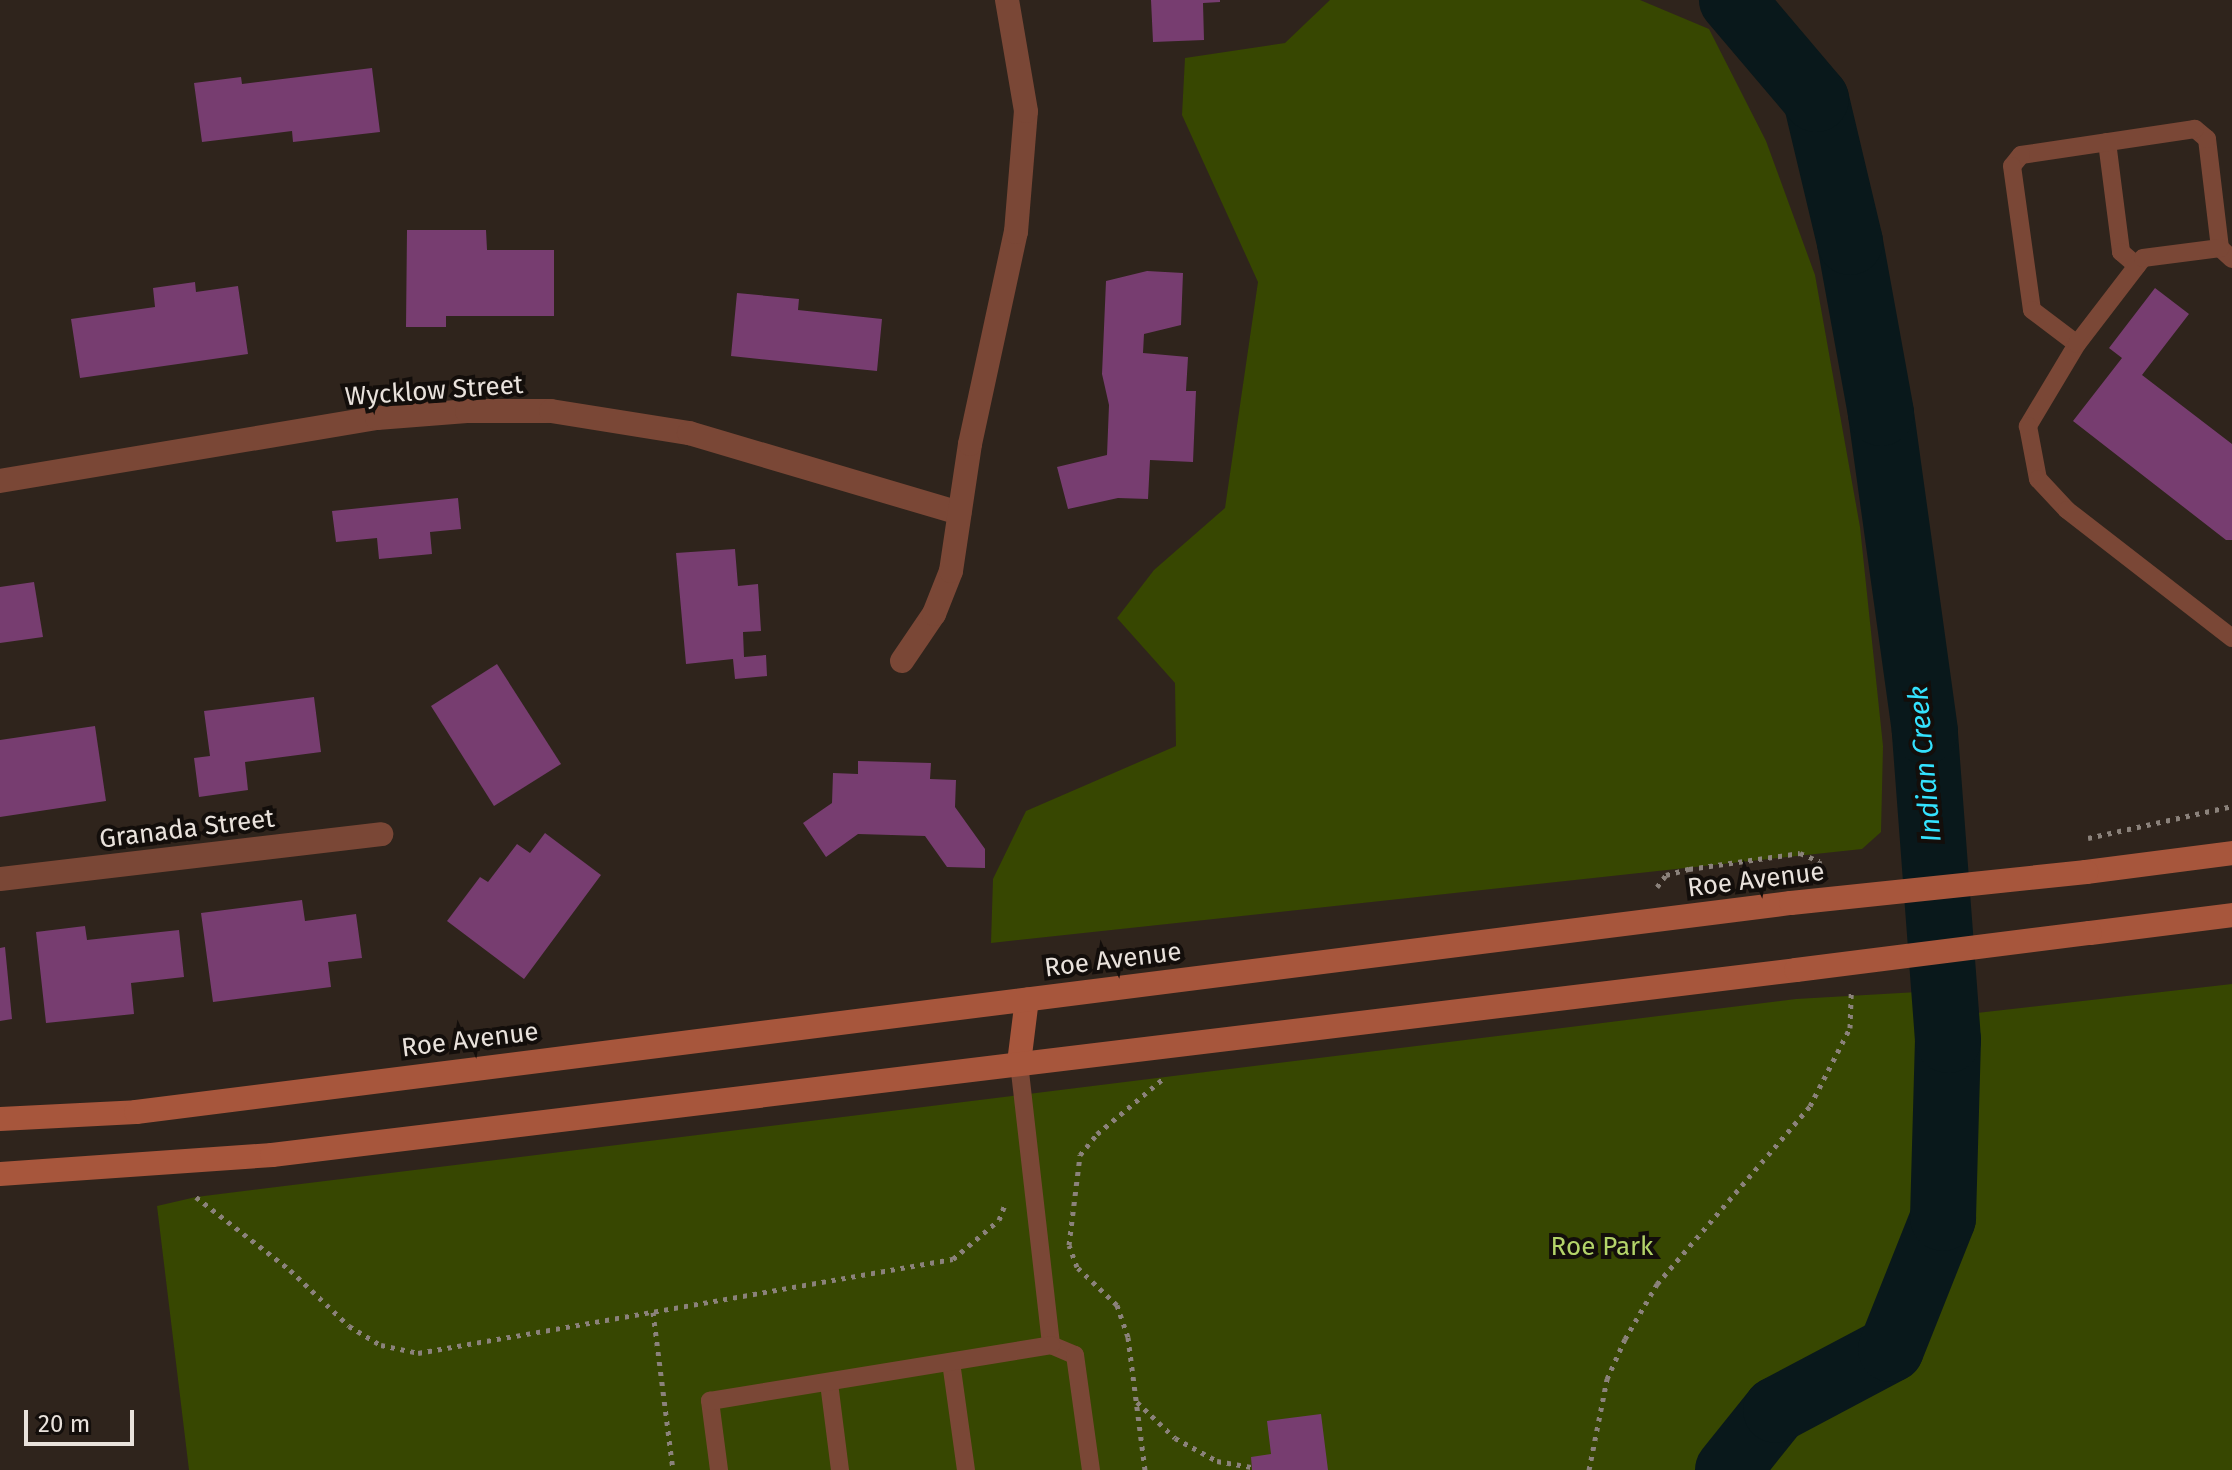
<!DOCTYPE html>
<style>
body{margin:0}
#map{position:relative;width:2232px;height:1470px;overflow:hidden;background:#2f241c;font-family:"Fira Sans",sans-serif}
div>[style]{position:absolute}
[style*='--x']{left:calc(var(--x)*1px);top:calc(var(--y)*1px);width:calc(var(--w)*1px);rotate:calc(var(--a)*1deg)}
.green>*{inset:0;background:#374701}
.river>*{height:66px;margin:-33px;padding:0 33px;transform-origin:33px;border-radius:33px;background:#09181b}
.building>*{inset:0;background:#773d70}
.path>*{height:5px;margin-top:-2.5px;transform-origin:0;background:repeating-linear-gradient(90deg,#8b827b 0 4px,transparent 0 10px)}
.service>*{height:18px;margin:-9px;padding:0 9px;transform-origin:9px;border-radius:9px;background:#7a4736}
.minor>*{height:24px;margin:-12px;padding:0 12px;transform-origin:12px;border-radius:12px;background:#7a4736}
.secondary>*{height:24px;margin:-12px;padding:0 12px;transform-origin:12px;border-radius:12px;background:#a7563c}
.secondary-bridge>*{height:24px;margin:-12px;padding:0 12px;transform-origin:12px;border-radius:12px;background:#a7563c}
span{translate:-50% -50%;white-space:nowrap;text-align:center;line-height:1.15;-webkit-text-stroke:8px #130e0b;paint-order:stroke}
.street-label{font-size:26px;color:#e9e2dc}
.park-label{font-size:26px;color:#b4d46a}
.water-label{font-size:28px;color:#34e2fe;font-style:italic}
.scale{position:absolute;left:24px;top:1410px;width:110px;height:36px;box-sizing:border-box;border:4px solid #e9e2dc;border-top:0;padding-left:10px;font-size:24px;line-height:28px;white-space:nowrap;color:#e9e2dc;-webkit-text-stroke:6px #130e0b;paint-order:stroke}
</style>
<div id="map">
<div class="green">
<div style="clip-path:polygon(1330px 0,1640px 0,1709px 29px,1766px 141px,1815px 275px,1860px 527px,1883px 746px,1881px 832px,1862px 849px,991px 943px,993px 879px,1026px 811px,1176px 746px,1175px 683px,1117px 618px,1154px 570px,1225px 508px,1258px 282px,1182px 115px,1185px 58px,1285px 43px)"></div>
<div style="clip-path:polygon(2232px 984px,2232px 1470px,189px 1470px,157px 1206px,196px 1197px,1796px 999px,1918px 992px,1915px 1020px)"></div>
</div>
<div class="river">
<div style="--x:1728;--y:1470;--w:77;--a:-51.3"></div>
<div style="--x:1776;--y:1410;--w:130;--a:-27.9"></div>
<div style="--x:1891;--y:1349;--w:141;--a:-68.3"></div>
<div style="--x:1943;--y:1218;--w:178;--a:-88.4"></div>
<div style="--x:1948;--y:1040;--w:310;--a:-94.3"></div>
<div style="--x:1925;--y:731;--w:321;--a:-97.9"></div>
<div style="--x:1881;--y:413;--w:174;--a:-100.3"></div>
<div style="--x:1850;--y:242;--w:147;--a:-103.4"></div>
<div style="--x:1816;--y:99;--w:130;--a:-130.3"></div>
</div>
<div class="building">
<div style="clip-path:polygon(1151px 0,1220px 0,1220px 2px,1203px 3px,1204px 40px,1153px 42px)"></div>
<div style="clip-path:polygon(372px 68px,380px 132px,293px 142px,292px 131px,202px 142px,194px 83px,241px 77px,242px 84px)"></div>
<div style="clip-path:polygon(407px 230px,486px 230px,487px 250px,554px 250px,554px 316px,446px 316px,446px 327px,406px 327px)"></div>
<div style="clip-path:polygon(1147px 271px,1183px 273px,1181px 325px,1144px 334px,1143px 353px,1188px 357px,1186px 391px,1196px 391px,1193px 462px,1150px 460px,1148px 499px,1118px 498px,1068px 509px,1057px 467px,1107px 455px,1109px 405px,1102px 374px,1106px 281px)"></div>
<div style="clip-path:polygon(195px 282px,196px 292px,238px 286px,248px 354px,80px 378px,71px 319px,155px 307px,153px 288px)"></div>
<div style="clip-path:polygon(2155px 288px,2189px 314px,2142px 375px,2232px 444px,2232px 540px,2226px 540px,2073px 421px,2122px 358px,2109px 348px)"></div>
<div style="clip-path:polygon(737px 293px,799px 299px,798px 310px,882px 319px,877px 371px,731px 356px)"></div>
<div style="clip-path:polygon(458px 498px,461px 529px,430px 532px,432px 554px,379px 559px,377px 538px,336px 542px,332px 511px)"></div>
<div style="clip-path:polygon(735px 549px,738px 586px,758px 584px,761px 631px,743px 632px,744px 657px,766px 655px,767px 676px,735px 679px,733px 659px,686px 664px,676px 553px)"></div>
<div style="clip-path:polygon(34px 582px,43px 637px,0 643px,0 587px)"></div>
<div style="clip-path:polygon(497px 664px,561px 764px,494px 806px,431px 706px)"></div>
<div style="clip-path:polygon(314px 697px,321px 752px,245px 762px,248px 790px,199px 797px,194px 758px,210px 756px,204px 711px)"></div>
<div style="clip-path:polygon(95px 726px,106px 801px,0 817px,0 740px)"></div>
<div style="clip-path:polygon(858px 761px,931px 763px,930px 779px,956px 780px,955px 807px,985px 849px,985px 868px,947px 867px,925px 836px,858px 834px,826px 857px,803px 823px,832px 803px,833px 773px,858px 774px)"></div>
<div style="clip-path:polygon(545px 833px,601px 875px,524px 979px,447px 921px,480px 877px,488px 882px,517px 844px,530px 853px)"></div>
<div style="clip-path:polygon(302px 900px,305px 921px,356px 914px,362px 958px,328px 962px,331px 987px,213px 1002px,201px 913px)"></div>
<div style="clip-path:polygon(85px 926px,87px 940px,179px 930px,184px 977px,131px 983px,134px 1014px,46px 1023px,36px 932px)"></div>
<div style="clip-path:polygon(5px 947px,12px 1019px,0 1021px,0 948px)"></div>
<div style="clip-path:polygon(1321px 1414px,1328px 1470px,1252px 1470px,1251px 1457px,1271px 1454px,1267px 1421px)"></div>
</div>
<div class="path">
<div style="--x:2088;--y:838;--w:148;--a:-12.5"></div>
<div style="--x:1657;--y:887;--w:15;--a:-53"></div>
<div style="--x:1666;--y:875;--w:24;--a:-15"></div>
<div style="--x:1689;--y:869;--w:112;--a:-8.2"></div>
<div style="--x:1800;--y:853;--w:21;--a:23"></div>
<div style="--x:1819;--y:861;--w:12;--a:76"></div>
<div style="--x:196;--y:1197;--w:119;--a:37.8"></div>
<div style="--x:290;--y:1270;--w:81;--a:43.5"></div>
<div style="--x:349;--y:1326;--w:37;--a:31"></div>
<div style="--x:381;--y:1345;--w:38;--a:12"></div>
<div style="--x:418;--y:1353;--w:543;--a:-9.97"></div>
<div style="--x:953;--y:1259;--w:60;--a:-40.3"></div>
<div style="--x:999;--y:1220;--w:19;--a:-69"></div>
<div style="--x:653;--y:1312;--w:159;--a:82.8"></div>
<div style="--x:1137;--y:1402;--w:52;--a:43.5"></div>
<div style="--x:1175;--y:1438;--w:48;--a:28.7"></div>
<div style="--x:1217;--y:1461;--w:36;--a:10"></div>
<div style="--x:1145;--y:1470;--w:134;--a:-97.3"></div>
<div style="--x:1128;--y:1337;--w:34;--a:-109"></div>
<div style="--x:1117;--y:1305;--w:55;--a:-136.5"></div>
<div style="--x:1077;--y:1267;--w:23;--a:-110"></div>
<div style="--x:1069;--y:1245;--w:91;--a:-83"></div>
<div style="--x:1080;--y:1155;--w:27;--a:-51"></div>
<div style="--x:1097;--y:1134;--w:87;--a:-39.9"></div>
<div style="--x:1589;--y:1470;--w:93;--a:-78.8"></div>
<div style="--x:1607;--y:1379;--w:44;--a:-65.8"></div>
<div style="--x:1625;--y:1339;--w:64;--a:-59.8"></div>
<div style="--x:1657;--y:1284;--w:235;--a:-49.3"></div>
<div style="--x:1810;--y:1106;--w:88;--a:-62.9"></div>
<div style="--x:1850;--y:1028;--w:37;--a:-88"></div>
</div>
<div class="service">
<div style="--x:2107;--y:142;--w:111;--a:82.7"></div>
<div style="--x:2121;--y:252;--w:21;--a:41"></div>
<div style="--x:2232;--y:259;--w:16;--a:-137"></div>
<div style="--x:2220;--y:248;--w:110;--a:-96.8"></div>
<div style="--x:2207;--y:139;--w:16;--a:-140"></div>
<div style="--x:2195;--y:129;--w:176;--a:171.5"></div>
<div style="--x:2021;--y:155;--w:14;--a:129"></div>
<div style="--x:2012;--y:166;--w:145;--a:82.1"></div>
<div style="--x:2032;--y:310;--w:56;--a:37.1"></div>
<div style="--x:2077;--y:344;--w:96;--a:120.9"></div>
<div style="--x:2028;--y:426;--w:54;--a:79.3"></div>
<div style="--x:2038;--y:479;--w:42;--a:46.9"></div>
<div style="--x:2067;--y:510;--w:209;--a:37.8"></div>
<div style="--x:2077;--y:344;--w:108;--a:-52.5"></div>
<div style="--x:2143;--y:258;--w:78;--a:-7.4"></div>
<div style="--x:1019;--y:1063;--w:284;--a:83.5"></div>
<div style="--x:1051;--y:1345;--w:26;--a:23"></div>
<div style="--x:1075;--y:1355;--w:116;--a:82.1"></div>
<div style="--x:951;--y:1362;--w:109;--a:82.1"></div>
<div style="--x:829;--y:1383;--w:88;--a:82.8"></div>
<div style="--x:719;--y:1470;--w:70;--a:-97.4"></div>
<div style="--x:710;--y:1401;--w:346;--a:-9.3"></div>
</div>
<div class="minor">
<div style="--x:0;--y:481;--w:382;--a:-9.5"></div>
<div style="--x:377;--y:418;--w:90;--a:-4.4"></div>
<div style="--x:467;--y:411;--w:84;--a:0"></div>
<div style="--x:551;--y:411;--w:140;--a:9.1"></div>
<div style="--x:689;--y:433;--w:282;--a:16.5"></div>
<div style="--x:902;--y:661;--w:57;--a:-55.8"></div>
<div style="--x:934;--y:614;--w:46;--a:-68.4"></div>
<div style="--x:951;--y:571;--w:128;--a:-81.5"></div>
<div style="--x:970;--y:444;--w:217;--a:-77.8"></div>
<div style="--x:1016;--y:232;--w:121;--a:-85.3"></div>
<div style="--x:1026;--y:111;--w:113;--a:-99.7"></div>
<div style="--x:0;--y:879;--w:384;--a:-6.7"></div>
</div>
<div class="secondary">
<div style="--x:2086;--y:872;--w:147;--a:-7.4"></div>
<div style="--x:2090;--y:933;--w:143;--a:-7.2"></div>
<div style="--x:1019;--y:1063;--w:64;--a:-82.9"></div>
<div style="--x:0;--y:1119;--w:136;--a:-2.9"></div>
<div style="--x:136;--y:1112;--w:1668;--a:-7.2"></div>
<div style="--x:0;--y:1174;--w:273;--a:-4"></div>
<div style="--x:272;--y:1155;--w:1535;--a:-6.92"></div>
</div>
<div class="secondary-bridge">
<div style="--x:1791;--y:903;--w:297;--a:-6"></div>
<div style="--x:1796;--y:970;--w:296;--a:-7.2"></div>
</div>
<div class="street-label">
<span style="left:434px;top:391px;rotate:-4deg">Wycklow Street</span>
<span style="left:187px;top:829px;rotate:-7deg">Granada Street</span>
<span style="left:1756px;top:880px;rotate:-7deg">Roe Avenue</span>
<span style="left:1113px;top:960px;rotate:-7deg">Roe Avenue</span>
<span style="left:470px;top:1040px;rotate:-7deg">Roe Avenue</span>
</div>
<div class="park-label">
<span style="left:1602px;top:1247px">Roe Park</span>
</div>
<div class="water-label">
<span style="left:1925px;top:764px;rotate:-95deg">Indian Creek</span>
</div>
<div class="scale">20 m</div>
</div>
